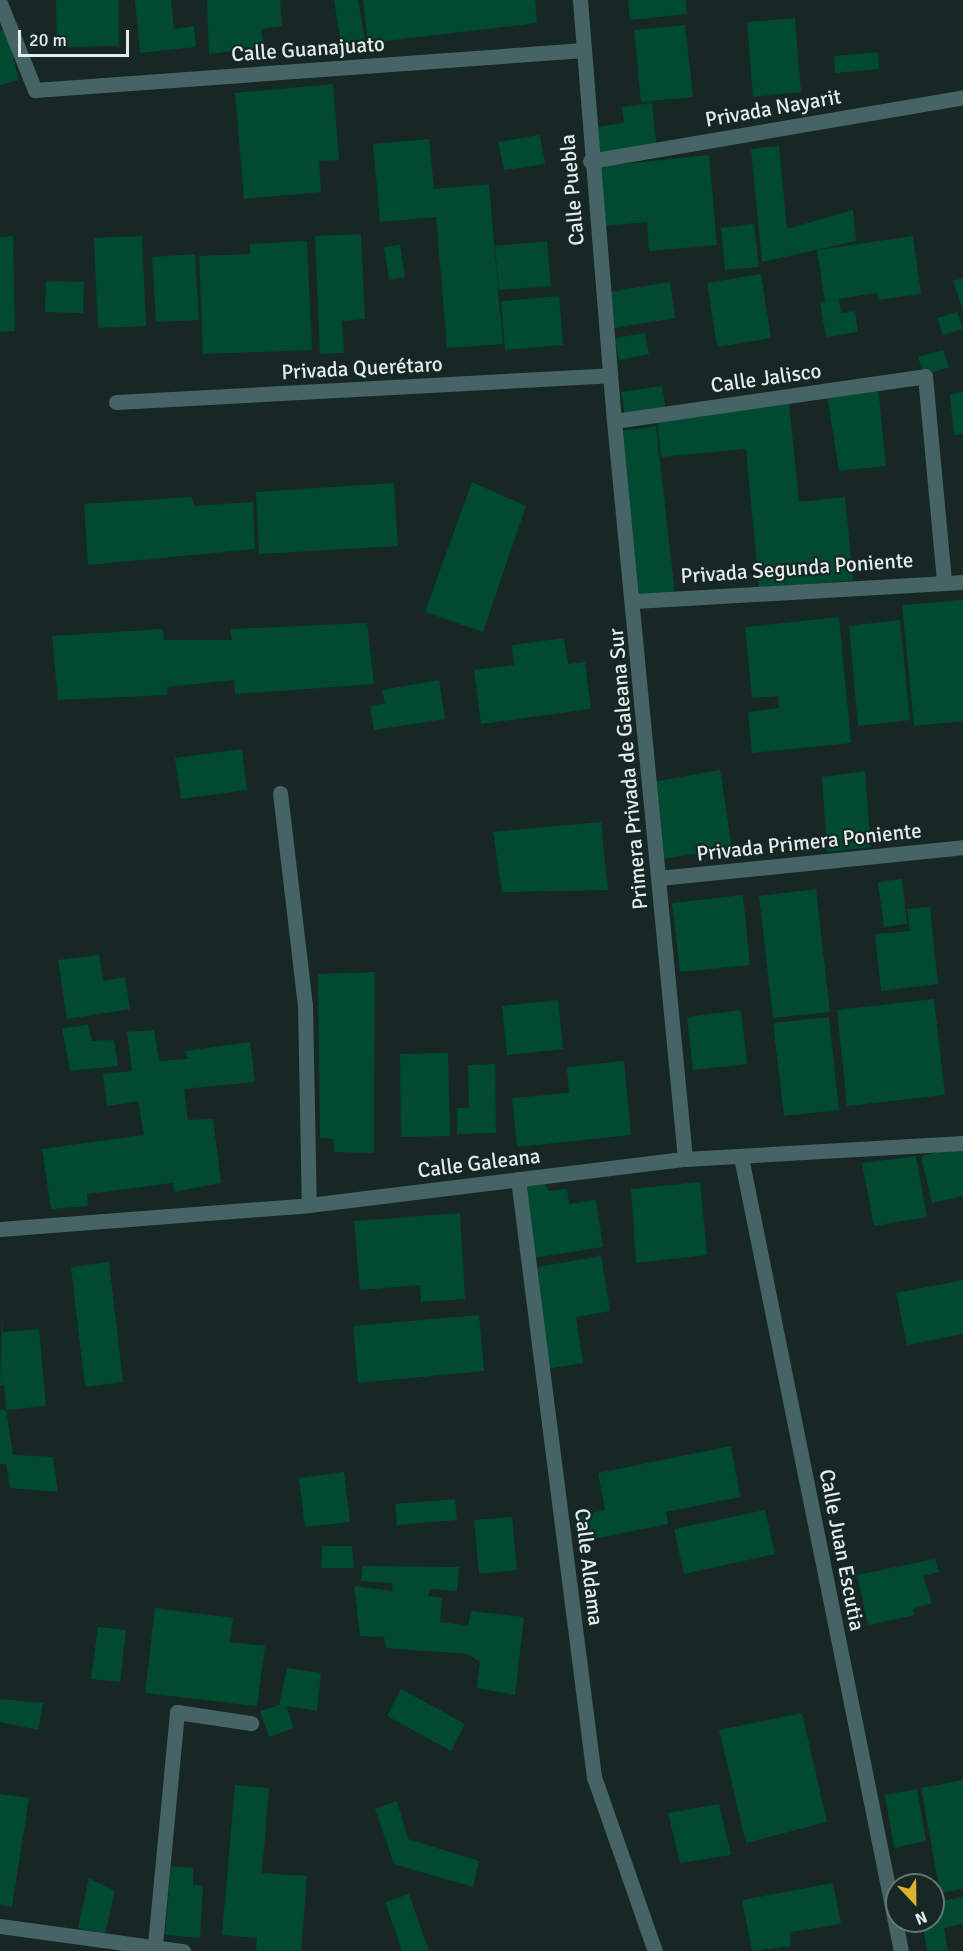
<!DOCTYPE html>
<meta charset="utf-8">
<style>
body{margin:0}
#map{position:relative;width:963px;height:1951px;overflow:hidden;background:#172724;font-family:Signika,sans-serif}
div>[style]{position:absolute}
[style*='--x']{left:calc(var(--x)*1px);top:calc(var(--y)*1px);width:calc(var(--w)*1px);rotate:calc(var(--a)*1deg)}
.building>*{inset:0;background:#004a31}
.minor>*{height:15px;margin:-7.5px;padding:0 7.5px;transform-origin:7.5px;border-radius:7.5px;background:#466466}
span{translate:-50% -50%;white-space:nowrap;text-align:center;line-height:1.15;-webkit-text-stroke:4.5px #172724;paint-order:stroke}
.street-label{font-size:21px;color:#e3edeb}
.north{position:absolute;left:885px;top:1873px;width:60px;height:60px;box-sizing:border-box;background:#172724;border:2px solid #697674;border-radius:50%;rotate:158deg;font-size:16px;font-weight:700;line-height:24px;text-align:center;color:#e3edeb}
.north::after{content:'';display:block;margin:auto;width:21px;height:27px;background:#dcb233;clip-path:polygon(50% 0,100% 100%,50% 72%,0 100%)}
.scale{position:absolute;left:18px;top:30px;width:111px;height:27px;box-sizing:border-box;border:3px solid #e3edeb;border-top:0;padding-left:8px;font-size:18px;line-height:21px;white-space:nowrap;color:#e3edeb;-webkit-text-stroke:4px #172724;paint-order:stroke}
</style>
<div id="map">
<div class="building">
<div style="clip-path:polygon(56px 0,119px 0,119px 46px,57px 47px)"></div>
<div style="clip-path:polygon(135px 0,171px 0,174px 29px,194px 26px,196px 47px,140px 53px)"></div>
<div style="clip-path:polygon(207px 0,280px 0,282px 26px,261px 29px,264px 47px,209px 54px)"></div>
<div style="clip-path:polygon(334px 0,358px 0,365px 40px,341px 44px)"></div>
<div style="clip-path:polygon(363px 0,535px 0,537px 23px,368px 43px)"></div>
<div style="clip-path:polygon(628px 0,686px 0,687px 14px,630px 20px)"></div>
<div style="clip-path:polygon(795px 18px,801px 92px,753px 97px,747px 22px)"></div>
<div style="clip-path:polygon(685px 25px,693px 97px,641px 102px,634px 30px)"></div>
<div style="clip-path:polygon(6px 29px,19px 80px,0 85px,0 31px)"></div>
<div style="clip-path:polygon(878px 52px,879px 69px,835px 73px,834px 56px)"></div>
<div style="clip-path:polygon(333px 84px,339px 160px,319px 161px,321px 192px,244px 199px,235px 93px)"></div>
<div style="clip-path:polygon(652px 103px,657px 150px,601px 157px,597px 127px,624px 123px,622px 107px)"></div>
<div style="clip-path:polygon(540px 135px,545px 164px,504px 170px,498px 142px)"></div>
<div style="clip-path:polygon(429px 139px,434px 189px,489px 184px,503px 344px,447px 348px,436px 217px,380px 222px,373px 144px)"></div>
<div style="clip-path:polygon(779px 146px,787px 229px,853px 210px,856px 241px,762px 262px,751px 149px)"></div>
<div style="clip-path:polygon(709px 155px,717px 245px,649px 251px,647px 222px,603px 226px,595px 167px)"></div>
<div style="clip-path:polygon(754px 224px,759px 267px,725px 270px,721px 228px)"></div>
<div style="clip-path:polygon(361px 234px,365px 319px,342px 321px,344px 353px,320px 354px,315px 236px)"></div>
<div style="clip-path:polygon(13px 236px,15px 331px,0 332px,0 237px)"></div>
<div style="clip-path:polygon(142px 236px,146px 326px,98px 328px,94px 238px)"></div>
<div style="clip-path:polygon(913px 236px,921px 294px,878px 300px,877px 293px,825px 301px,817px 250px)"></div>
<div style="clip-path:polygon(307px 241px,312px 350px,203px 354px,199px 256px,250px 254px,250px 244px)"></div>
<div style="clip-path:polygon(547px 241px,551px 286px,499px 290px,495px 246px)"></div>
<div style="clip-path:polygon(400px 245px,405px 277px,389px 280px,384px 247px)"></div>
<div style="clip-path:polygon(195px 254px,199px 320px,156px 322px,152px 257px)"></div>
<div style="clip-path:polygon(761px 274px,771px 338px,717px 347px,707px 283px)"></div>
<div style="clip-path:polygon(963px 278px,963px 310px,953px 281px)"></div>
<div style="clip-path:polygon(46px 281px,84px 282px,83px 313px,45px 312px)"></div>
<div style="clip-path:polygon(670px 282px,675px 318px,614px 328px,609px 292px)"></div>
<div style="clip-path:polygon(559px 296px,563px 345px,505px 350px,501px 301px)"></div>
<div style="clip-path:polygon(839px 299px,841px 313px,855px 311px,858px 332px,826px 337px,820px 302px)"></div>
<div style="clip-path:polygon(957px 312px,963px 329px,943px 335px,937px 318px)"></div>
<div style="clip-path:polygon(645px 333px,649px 354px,619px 360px,615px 338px)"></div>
<div style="clip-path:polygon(943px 350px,949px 367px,924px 375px,918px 357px)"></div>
<div style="clip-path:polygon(662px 386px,666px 411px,625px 418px,621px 392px)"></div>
<div style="clip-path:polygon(878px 387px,886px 466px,839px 471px,827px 395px)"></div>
<div style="clip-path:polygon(963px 392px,963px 434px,954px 435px,950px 394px)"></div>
<div style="clip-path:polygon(789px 404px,799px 502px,845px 497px,853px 580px,759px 589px,746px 449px,661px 457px,657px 418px)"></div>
<div style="clip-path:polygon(656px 426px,675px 594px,639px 594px,621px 431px)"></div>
<div style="clip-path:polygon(472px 482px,526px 506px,483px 632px,425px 612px)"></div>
<div style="clip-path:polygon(394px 483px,398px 546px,259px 554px,256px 492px)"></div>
<div style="clip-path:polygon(192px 497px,194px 506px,253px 502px,255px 549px,88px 565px,84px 504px)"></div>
<div style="clip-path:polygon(963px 600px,963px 721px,914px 726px,902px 605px)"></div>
<div style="clip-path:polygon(839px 617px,851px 743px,752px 753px,748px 712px,779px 708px,778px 696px,752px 698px,745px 627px)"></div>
<div style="clip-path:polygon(900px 620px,910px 720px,858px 726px,849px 626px)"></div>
<div style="clip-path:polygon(367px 623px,374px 684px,235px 694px,234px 680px,167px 687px,167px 695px,58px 700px,52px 636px,163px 629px,164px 640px,232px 640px,230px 629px)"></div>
<div style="clip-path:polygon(564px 638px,568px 664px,585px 662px,591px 709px,481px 724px,474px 670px,514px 665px,512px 645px)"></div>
<div style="clip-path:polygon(439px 680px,445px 719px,374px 730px,370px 706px,385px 704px,382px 690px)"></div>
<div style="clip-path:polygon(242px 749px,247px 790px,181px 799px,175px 758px)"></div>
<div style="clip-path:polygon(720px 770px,732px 848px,663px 859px,652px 782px)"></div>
<div style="clip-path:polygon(865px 771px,871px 847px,827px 852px,822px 777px)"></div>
<div style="clip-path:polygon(601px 822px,608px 890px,502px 892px,493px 832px)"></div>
<div style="clip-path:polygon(902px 879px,907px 924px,884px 927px,878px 882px)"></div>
<div style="clip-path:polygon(816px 889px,830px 1012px,773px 1018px,759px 896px)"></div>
<div style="clip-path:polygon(743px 895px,750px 965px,680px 972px,672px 903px)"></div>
<div style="clip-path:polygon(930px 907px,938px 984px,881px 991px,875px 934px,910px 931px,907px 909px)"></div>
<div style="clip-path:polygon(99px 955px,103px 981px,125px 977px,130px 1009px,67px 1019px,58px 960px)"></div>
<div style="clip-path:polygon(375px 972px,374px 1153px,334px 1152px,333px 1139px,320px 1138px,318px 974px)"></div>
<div style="clip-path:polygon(934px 999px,945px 1095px,847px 1106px,837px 1010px)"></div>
<div style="clip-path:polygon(558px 1000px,563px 1049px,507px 1055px,502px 1006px)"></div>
<div style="clip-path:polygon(741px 1010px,747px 1064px,693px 1070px,687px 1017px)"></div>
<div style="clip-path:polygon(829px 1017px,839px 1110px,784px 1116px,773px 1023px)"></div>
<div style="clip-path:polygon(88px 1025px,92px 1041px,114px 1040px,118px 1066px,70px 1071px,62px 1028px)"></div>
<div style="clip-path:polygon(154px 1030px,159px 1061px,188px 1059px,185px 1051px,250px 1042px,255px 1082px,184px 1089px,188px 1120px,213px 1119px,221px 1183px,174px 1192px,173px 1183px,87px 1194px,88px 1206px,51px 1209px,42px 1149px,144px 1135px,138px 1101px,107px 1106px,103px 1074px,132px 1071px,127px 1032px)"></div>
<div style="clip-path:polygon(448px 1053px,450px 1136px,401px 1137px,400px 1054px)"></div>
<div style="clip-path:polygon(624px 1061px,631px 1135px,517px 1147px,512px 1098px,569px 1093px,567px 1067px)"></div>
<div style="clip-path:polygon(495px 1064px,496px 1133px,457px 1134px,457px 1108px,469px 1108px,468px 1065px)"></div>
<div style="clip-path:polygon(963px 1146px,963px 1196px,932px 1203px,921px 1156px)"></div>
<div style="clip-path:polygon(916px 1156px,927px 1217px,874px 1226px,862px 1163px)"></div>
<div style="clip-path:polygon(544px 1182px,549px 1191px,567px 1189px,569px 1204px,596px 1200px,603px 1247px,533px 1258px,522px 1185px)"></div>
<div style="clip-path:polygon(700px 1182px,707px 1255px,636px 1263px,631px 1189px)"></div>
<div style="clip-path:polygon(460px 1213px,465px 1299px,421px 1302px,420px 1285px,360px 1290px,354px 1221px)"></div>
<div style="clip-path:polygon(601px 1256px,610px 1311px,576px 1317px,583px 1363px,547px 1369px,538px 1267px)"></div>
<div style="clip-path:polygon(109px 1262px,123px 1382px,85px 1387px,71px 1267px)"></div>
<div style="clip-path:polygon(963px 1280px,963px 1334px,907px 1345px,896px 1293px)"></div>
<div style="clip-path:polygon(479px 1315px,484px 1371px,358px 1383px,353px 1326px)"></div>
<div style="clip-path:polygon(2px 1318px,3px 1332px,39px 1329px,46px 1406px,6px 1410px,4px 1385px,0 1386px)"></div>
<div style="clip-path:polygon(0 1410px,6px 1410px,13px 1455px,53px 1457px,58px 1492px,10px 1488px,6px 1464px,0 1464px)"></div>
<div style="clip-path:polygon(731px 1446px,740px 1497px,666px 1512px,668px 1524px,583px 1541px,578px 1516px,605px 1510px,598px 1473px)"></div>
<div style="clip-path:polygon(344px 1472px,350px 1522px,305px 1527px,299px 1478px)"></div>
<div style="clip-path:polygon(455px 1499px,457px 1520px,397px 1525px,395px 1504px)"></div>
<div style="clip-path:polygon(765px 1510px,775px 1554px,684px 1574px,674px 1529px)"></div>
<div style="clip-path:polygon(512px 1517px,517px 1570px,479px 1574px,474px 1520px)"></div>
<div style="clip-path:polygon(322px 1546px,352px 1546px,354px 1568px,321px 1568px)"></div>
<div style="clip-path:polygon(935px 1559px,939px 1572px,923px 1576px,932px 1603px,913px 1609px,915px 1615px,868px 1625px,857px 1575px)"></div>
<div style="clip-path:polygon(362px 1566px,459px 1567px,457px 1591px,430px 1589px,428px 1596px,442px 1598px,440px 1622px,468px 1626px,471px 1611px,524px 1617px,515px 1695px,477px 1688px,480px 1662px,467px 1654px,386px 1648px,384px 1637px,360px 1636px,354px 1586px,393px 1591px,392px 1583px,361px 1581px)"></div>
<div style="clip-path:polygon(155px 1608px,233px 1618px,230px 1642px,265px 1646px,257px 1706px,145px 1693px)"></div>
<div style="clip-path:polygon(98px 1627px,126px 1630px,120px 1682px,91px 1679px)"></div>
<div style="clip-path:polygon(287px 1668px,321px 1673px,317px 1711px,286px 1706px,294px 1728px,269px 1737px,260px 1711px,279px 1705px)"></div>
<div style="clip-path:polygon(401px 1689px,465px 1724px,451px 1751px,387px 1716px)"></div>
<div style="clip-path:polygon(0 1699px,43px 1703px,38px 1730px,0 1722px)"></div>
<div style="clip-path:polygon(802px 1713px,827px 1822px,746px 1843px,719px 1730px)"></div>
<div style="clip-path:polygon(963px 1780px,963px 1889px,940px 1893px,921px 1788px)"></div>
<div style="clip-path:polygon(235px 1785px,269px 1788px,262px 1873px,307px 1876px,301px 1951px,256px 1951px,257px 1938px,222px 1935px)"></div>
<div style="clip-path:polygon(917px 1789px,926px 1841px,894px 1848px,885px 1795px)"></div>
<div style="clip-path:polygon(0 1794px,29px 1798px,12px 1907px,0 1905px)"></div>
<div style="clip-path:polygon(397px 1801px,408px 1839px,479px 1861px,473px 1887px,394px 1864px,375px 1809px)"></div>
<div style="clip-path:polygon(719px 1804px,731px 1855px,680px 1863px,668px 1813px)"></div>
<div style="clip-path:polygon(171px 1866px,193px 1868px,193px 1885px,203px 1886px,200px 1938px,165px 1935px)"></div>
<div style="clip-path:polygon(89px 1878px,115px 1891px,105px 1934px,78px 1928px)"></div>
<div style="clip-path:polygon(833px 1883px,841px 1924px,790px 1932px,791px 1946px,752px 1951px,742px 1900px)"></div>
<div style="clip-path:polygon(409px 1894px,429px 1951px,402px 1951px,385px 1902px)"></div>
<div style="clip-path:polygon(963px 1897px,963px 1924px,944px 1928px,948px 1951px,927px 1951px,922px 1921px,933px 1921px,933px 1902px)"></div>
</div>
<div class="minor">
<div style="--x:580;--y:0;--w:422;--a:85.4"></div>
<div style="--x:614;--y:421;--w:741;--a:84.5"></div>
<div style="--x:0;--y:3;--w:94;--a:68.1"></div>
<div style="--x:35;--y:90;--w:550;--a:-4.17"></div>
<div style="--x:590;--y:161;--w:378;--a:-9.7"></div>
<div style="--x:116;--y:402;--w:495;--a:-3.1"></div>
<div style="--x:614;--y:421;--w:314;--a:-8.2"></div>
<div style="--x:925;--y:376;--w:204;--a:84.7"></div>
<div style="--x:634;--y:601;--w:330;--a:-3.3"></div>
<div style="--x:280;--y:793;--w:213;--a:83.3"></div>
<div style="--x:305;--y:1005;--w:200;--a:88.9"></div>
<div style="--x:659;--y:878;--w:306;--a:-5.8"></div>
<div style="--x:741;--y:1157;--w:810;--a:78.61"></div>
<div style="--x:518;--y:1179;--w:603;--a:82.76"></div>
<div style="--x:594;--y:1777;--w:184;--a:70.7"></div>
<div style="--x:0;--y:1229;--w:310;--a:-4.4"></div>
<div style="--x:309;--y:1205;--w:379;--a:-7"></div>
<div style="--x:685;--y:1159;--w:278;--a:-3.3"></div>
<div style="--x:0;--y:1926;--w:185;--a:7.8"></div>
<div style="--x:155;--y:1945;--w:234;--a:-84.6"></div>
<div style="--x:177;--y:1712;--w:75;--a:8.5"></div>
</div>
<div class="street-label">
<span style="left:308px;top:49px;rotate:-4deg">Calle Guanajuato</span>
<span style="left:773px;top:108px;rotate:-10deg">Privada Nayarit</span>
<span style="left:572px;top:190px;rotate:-95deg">Calle Puebla</span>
<span style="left:362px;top:368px;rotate:-3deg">Privada Querétaro</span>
<span style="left:766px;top:378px;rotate:-8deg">Calle Jalisco</span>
<span style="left:797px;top:568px;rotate:-4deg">Privada Segunda Poniente</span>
<span style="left:628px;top:769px;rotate:-95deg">Primera Privada de Galeana Sur</span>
<span style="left:809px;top:842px;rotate:-6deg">Privada Primera Poniente</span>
<span style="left:479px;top:1163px;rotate:-7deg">Calle Galeana</span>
<span style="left:842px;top:1550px;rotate:79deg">Calle Juan Escutia</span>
<span style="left:589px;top:1567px;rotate:83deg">Calle Aldama</span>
</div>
<div class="north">N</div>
<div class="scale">20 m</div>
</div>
